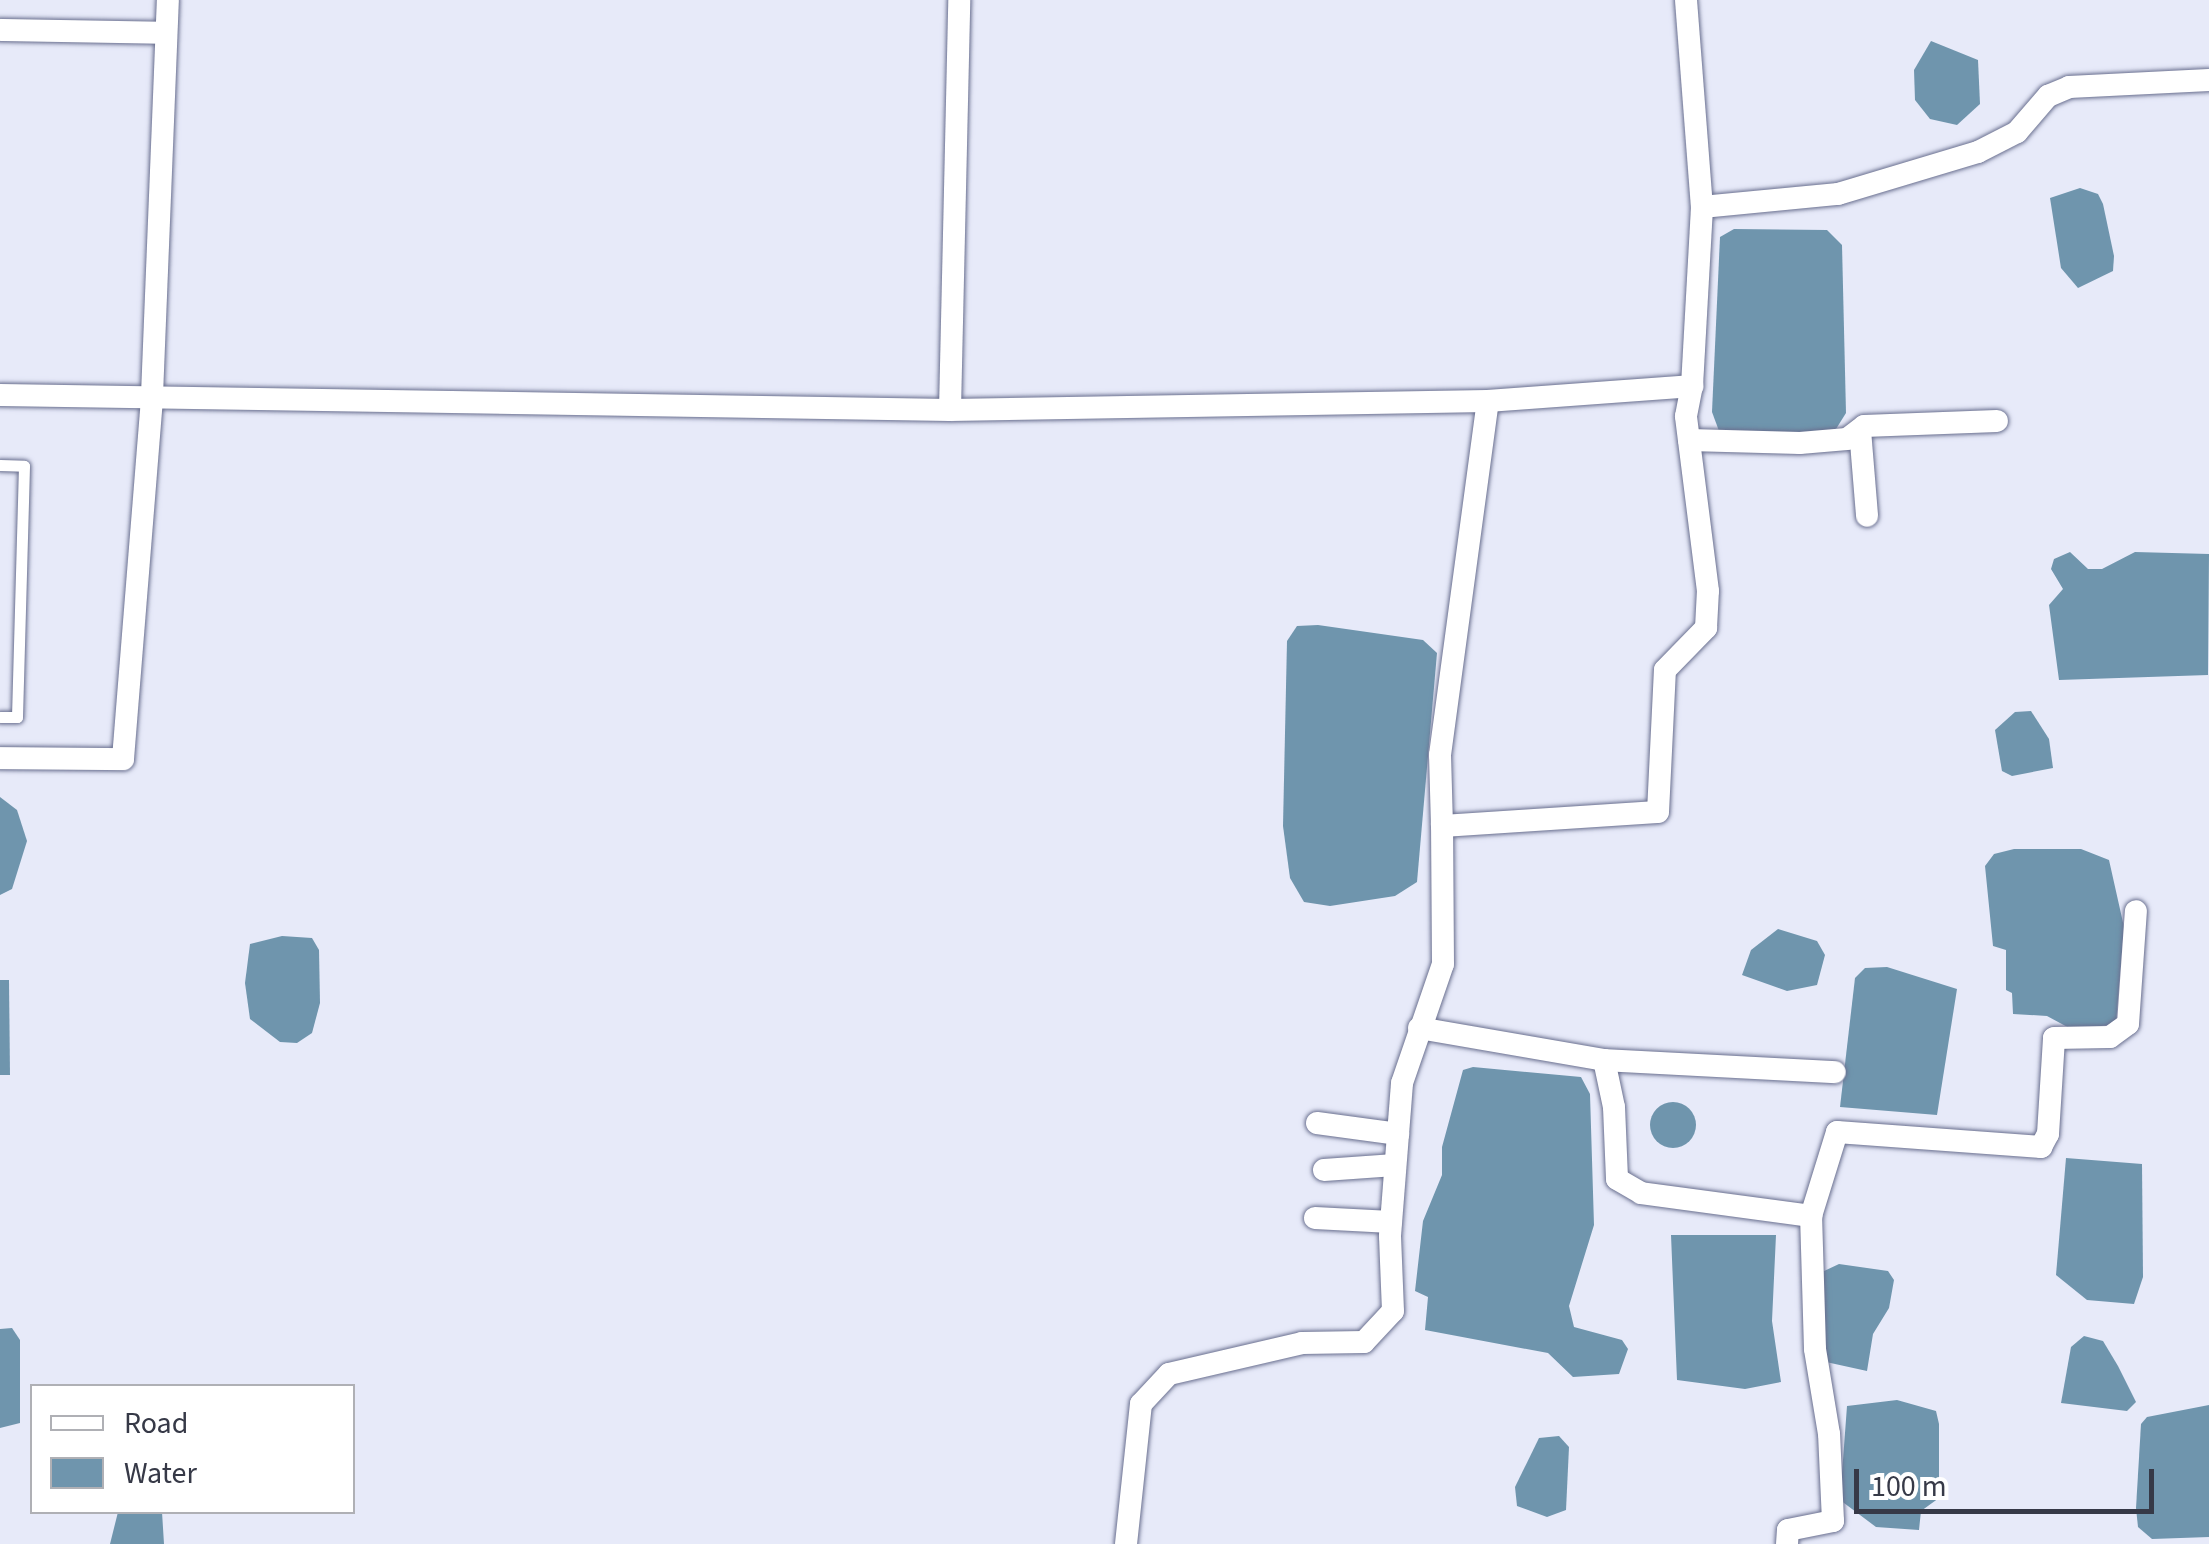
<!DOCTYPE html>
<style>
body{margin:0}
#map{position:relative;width:2209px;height:1544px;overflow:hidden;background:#e7eaf9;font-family:"Source Sans 3",sans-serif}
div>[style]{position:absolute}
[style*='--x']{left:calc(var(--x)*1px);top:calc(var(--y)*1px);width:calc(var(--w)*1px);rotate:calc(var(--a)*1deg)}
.water>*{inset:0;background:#6f95ad}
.round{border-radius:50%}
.roads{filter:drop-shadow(0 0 2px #696f8f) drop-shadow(0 0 2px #696f8f)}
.service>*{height:11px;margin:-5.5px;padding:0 5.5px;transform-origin:5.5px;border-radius:5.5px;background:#fff}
.minor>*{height:22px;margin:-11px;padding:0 11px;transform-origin:11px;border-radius:11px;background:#fff}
span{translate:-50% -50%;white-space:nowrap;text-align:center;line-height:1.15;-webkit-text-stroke:10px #fff;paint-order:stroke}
.legend{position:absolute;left:30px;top:1384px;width:325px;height:130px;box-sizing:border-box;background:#fff;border:2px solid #afb0b5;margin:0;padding:12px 18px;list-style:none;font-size:30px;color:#363947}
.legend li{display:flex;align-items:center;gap:20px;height:50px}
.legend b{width:50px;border:2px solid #afb0b5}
.scale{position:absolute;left:1854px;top:1469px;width:300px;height:45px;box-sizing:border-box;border:5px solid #363947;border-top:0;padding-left:12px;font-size:30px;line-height:35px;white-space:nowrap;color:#363947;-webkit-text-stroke:8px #fff;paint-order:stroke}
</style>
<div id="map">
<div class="water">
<div style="clip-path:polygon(1931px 41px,1978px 60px,1980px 104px,1957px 125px,1930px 119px,1915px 100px,1914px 70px)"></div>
<div style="clip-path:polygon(2080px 188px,2098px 194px,2103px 204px,2114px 256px,2113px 271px,2078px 288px,2061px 268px,2050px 198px)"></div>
<div style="clip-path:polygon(1734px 229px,1827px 230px,1842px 245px,1846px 413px,1831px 437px,1719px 431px,1712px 412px,1720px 237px)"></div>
<div style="clip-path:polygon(2070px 552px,2088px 569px,2102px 569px,2135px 552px,2209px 554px,2208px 675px,2059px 680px,2049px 605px,2063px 589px,2051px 569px,2054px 559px)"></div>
<div style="clip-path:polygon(1318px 625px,1423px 640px,1437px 653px,1417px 882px,1395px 896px,1330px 906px,1304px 902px,1290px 878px,1283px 826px,1287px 641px,1297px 626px)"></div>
<div style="clip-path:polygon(2031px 711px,2049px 739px,2053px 768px,2012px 776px,2002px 771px,1995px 730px,2015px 712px)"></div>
<div style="clip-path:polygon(0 797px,17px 810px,27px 841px,12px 889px,0 895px)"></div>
<div style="clip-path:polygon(2014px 849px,2081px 849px,2109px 860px,2124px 927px,2116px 1024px,2073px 1030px,2047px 1016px,2013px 1014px,2012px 993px,2006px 990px,2006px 950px,1993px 946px,1985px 866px,1994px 854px)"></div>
<div style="clip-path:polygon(1778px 929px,1817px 941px,1825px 955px,1817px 985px,1787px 991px,1742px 975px,1751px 950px)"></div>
<div style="clip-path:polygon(282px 936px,312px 938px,319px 950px,320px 1003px,312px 1033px,297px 1043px,280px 1042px,250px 1019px,245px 983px,250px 944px)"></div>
<div style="clip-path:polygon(1887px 967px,1957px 989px,1937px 1115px,1840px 1107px,1855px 978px,1865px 968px)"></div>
<div style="clip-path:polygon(0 980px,9px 980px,10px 1075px,0 1075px)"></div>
<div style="clip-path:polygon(1473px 1067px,1581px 1077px,1590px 1094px,1594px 1225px,1569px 1306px,1574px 1327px,1622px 1340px,1628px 1349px,1619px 1374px,1573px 1377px,1548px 1353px,1425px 1330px,1428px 1297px,1415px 1291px,1423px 1221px,1442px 1175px,1442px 1147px,1463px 1070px)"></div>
<div class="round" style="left:1650px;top:1102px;width:46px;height:46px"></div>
<div style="clip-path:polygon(2066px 1158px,2142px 1164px,2143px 1277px,2134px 1304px,2087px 1300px,2056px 1275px)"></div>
<div style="clip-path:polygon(1671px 1235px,1776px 1235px,1772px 1321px,1781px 1382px,1745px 1389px,1677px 1380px)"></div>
<div style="clip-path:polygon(1839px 1264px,1888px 1271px,1894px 1280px,1889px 1308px,1873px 1334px,1867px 1371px,1826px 1362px,1822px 1272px)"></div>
<div style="clip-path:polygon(12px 1328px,20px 1340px,20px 1423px,0 1428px,0 1329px)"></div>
<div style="clip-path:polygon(2084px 1336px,2103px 1341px,2118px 1366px,2136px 1402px,2127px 1411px,2061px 1403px,2071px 1347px)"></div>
<div style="clip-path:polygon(1897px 1400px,1936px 1411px,1939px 1424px,1939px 1498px,1921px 1511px,1919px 1530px,1876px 1527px,1840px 1500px,1847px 1406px)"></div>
<div style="clip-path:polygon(2209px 1405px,2209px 1537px,2152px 1539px,2138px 1527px,2136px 1508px,2141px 1424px,2147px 1417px)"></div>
<div style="clip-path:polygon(1559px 1436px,1569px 1447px,1566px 1510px,1547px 1517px,1517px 1506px,1515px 1487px,1539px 1438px)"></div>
<div style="clip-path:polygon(118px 1512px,162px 1512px,164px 1544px,110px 1544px)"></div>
</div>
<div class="roads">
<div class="service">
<div style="--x:0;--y:465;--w:24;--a:2"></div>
<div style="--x:24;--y:466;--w:251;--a:91.6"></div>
<div style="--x:17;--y:717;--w:17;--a:180"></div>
</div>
<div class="minor">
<div style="--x:1686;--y:0;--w:208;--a:85.6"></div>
<div style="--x:0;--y:30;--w:165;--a:1"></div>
<div style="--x:0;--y:395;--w:950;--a:0.9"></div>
<div style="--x:950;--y:410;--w:538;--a:-0.96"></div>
<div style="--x:1488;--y:401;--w:205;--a:-4.2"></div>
<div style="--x:1692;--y:386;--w:179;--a:-86.8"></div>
<div style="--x:1702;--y:207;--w:137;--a:-5.5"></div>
<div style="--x:1838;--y:194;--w:146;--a:-16.7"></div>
<div style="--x:1978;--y:152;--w:44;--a:-27.1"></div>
<div style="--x:2017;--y:132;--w:48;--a:-49.3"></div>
<div style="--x:2048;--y:96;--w:23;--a:-23"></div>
<div style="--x:2069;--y:87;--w:140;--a:-2.9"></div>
<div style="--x:950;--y:410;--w:410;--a:-88.7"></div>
<div style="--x:1860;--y:430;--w:86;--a:85.3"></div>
<div style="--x:1689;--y:440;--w:111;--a:1.5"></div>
<div style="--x:1800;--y:443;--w:47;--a:-4.9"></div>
<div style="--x:1847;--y:439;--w:21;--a:-37"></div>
<div style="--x:1864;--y:426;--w:133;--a:-2.2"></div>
<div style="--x:0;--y:758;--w:123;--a:0.5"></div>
<div style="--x:123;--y:759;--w:365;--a:-85.4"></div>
<div style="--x:152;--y:395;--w:395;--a:-87.7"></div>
<div style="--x:1442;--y:826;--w:71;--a:-91.6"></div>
<div style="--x:1440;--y:755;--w:357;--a:-82.3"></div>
<div style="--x:1419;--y:1028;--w:188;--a:9.8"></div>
<div style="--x:1604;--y:1060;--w:48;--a:78"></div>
<div style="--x:1614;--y:1107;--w:72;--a:87.6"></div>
<div style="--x:1617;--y:1179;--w:28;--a:30"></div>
<div style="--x:1641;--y:1193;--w:172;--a:7.7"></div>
<div style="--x:1604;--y:1060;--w:231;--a:3"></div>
<div style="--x:1317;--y:1123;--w:82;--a:7.7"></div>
<div style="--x:1324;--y:1170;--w:71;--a:-4"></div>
<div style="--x:1315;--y:1218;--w:76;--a:3"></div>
<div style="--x:1126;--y:1544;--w:141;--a:-83.9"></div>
<div style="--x:1141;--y:1404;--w:41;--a:-47"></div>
<div style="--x:1169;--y:1374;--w:137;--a:-13.1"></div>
<div style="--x:1302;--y:1343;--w:62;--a:-0.9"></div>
<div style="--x:1364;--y:1342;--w:42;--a:-46.9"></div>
<div style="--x:1393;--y:1311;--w:75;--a:-92.3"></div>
<div style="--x:1390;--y:1236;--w:153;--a:-85.5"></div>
<div style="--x:1402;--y:1083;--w:126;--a:-71"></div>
<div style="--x:1443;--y:964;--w:138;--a:-90.4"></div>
<div style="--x:1442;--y:826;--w:216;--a:-3.7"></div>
<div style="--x:1658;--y:812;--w:142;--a:-87.2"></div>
<div style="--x:1665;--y:670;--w:59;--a:-45.7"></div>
<div style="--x:1706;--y:628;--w:37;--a:-87"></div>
<div style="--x:1708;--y:591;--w:176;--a:-97.2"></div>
<div style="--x:1686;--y:416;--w:31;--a:-79"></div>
<div style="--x:1787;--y:1544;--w:14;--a:-86"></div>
<div style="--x:1788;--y:1530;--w:46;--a:-11.3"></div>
<div style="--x:1833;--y:1521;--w:87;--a:-92.6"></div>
<div style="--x:1829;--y:1434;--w:86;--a:-99.4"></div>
<div style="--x:1815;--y:1349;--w:133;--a:-91.7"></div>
<div style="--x:1811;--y:1216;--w:88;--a:-72.8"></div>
<div style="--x:1837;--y:1132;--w:205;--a:4.2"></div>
<div style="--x:2041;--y:1147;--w:15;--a:-62"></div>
<div style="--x:2048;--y:1134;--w:96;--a:-86.4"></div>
<div style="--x:2054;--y:1038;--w:56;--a:-1"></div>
<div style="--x:2110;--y:1037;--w:22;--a:-36"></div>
<div style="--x:2128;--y:1024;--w:113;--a:-86"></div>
</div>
</div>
<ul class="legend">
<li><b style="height:12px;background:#fff"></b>Road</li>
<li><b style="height:28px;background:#6f95ad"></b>Water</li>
</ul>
<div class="scale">100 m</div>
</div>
